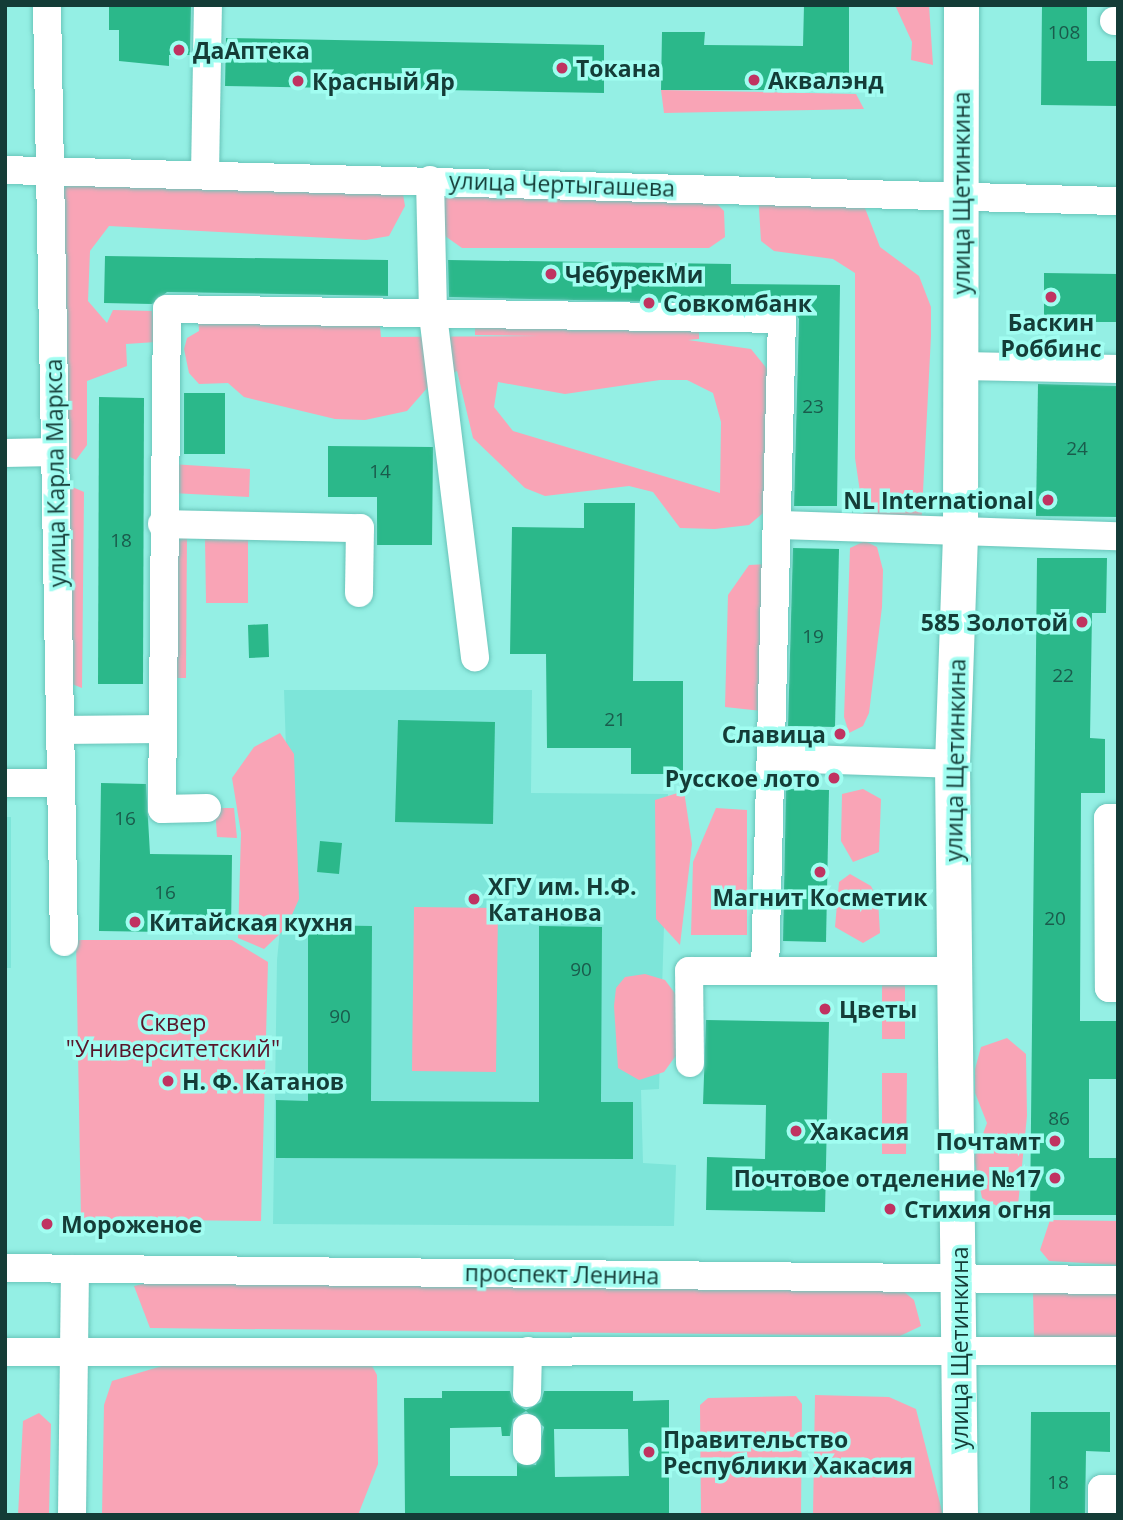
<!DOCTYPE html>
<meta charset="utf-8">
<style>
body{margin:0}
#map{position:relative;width:1123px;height:1520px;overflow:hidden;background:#94efe4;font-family:"Open Sans",sans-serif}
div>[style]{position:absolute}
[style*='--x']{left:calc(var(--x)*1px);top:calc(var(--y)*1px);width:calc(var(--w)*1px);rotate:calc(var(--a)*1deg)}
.built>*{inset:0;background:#7de5d9}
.green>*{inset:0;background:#f9a4b6}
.building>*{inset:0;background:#2bb88a}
.roads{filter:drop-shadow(0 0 2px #69c4b9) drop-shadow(0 0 2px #69c4b9)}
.minor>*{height:28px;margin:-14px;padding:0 14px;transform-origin:14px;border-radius:14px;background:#fff}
.major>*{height:35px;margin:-17.5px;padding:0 17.5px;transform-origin:17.5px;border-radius:17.5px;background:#fff}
.dots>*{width:19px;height:19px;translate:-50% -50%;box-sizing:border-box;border:4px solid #a1fdf1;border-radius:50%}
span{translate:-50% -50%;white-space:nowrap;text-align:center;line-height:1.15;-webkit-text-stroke:7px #a1fdf1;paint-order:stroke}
.number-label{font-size:19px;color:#1a5b4c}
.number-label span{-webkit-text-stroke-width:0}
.poi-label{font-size:23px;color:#143c37;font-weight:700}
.left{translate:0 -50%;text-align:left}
.right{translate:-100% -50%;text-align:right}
.street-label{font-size:23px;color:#143c37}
.park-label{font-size:23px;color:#58152a}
.frame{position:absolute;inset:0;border:7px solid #143c37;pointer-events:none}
</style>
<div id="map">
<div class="built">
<div style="clip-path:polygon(284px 690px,532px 690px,531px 793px,668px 794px,659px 1089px,641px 1090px,643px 1163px,676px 1165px,674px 1226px,273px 1224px,277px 960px,289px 838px)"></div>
<div style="clip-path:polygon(5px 817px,11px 817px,11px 968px,5px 968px)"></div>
</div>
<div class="green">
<div style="clip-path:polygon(895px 5px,929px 5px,933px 65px,911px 60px,912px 42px)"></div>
<div style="clip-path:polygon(661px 90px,856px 94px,864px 109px,664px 113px)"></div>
<div style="clip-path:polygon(62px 183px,402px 188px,405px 206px,389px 236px,366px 240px,109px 226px,90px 251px,88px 301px,107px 323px,113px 310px,152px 311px,156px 342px,126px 344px,127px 366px,87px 381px,87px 445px,76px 460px,62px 453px)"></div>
<div style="clip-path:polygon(454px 191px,708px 195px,724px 211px,725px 237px,709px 248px,462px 248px,438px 231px,444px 197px)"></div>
<div style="clip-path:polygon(758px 193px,863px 203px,880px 247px,919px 276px,931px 307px,931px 336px,921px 531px,864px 519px,855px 458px,855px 273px,833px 259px,774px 251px,761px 241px)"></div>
<div style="clip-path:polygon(evenodd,198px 313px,379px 315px,381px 337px,541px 336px,475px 335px,475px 327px,699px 330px,699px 339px,688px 340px,751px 349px,772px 375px,775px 503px,749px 525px,715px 529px,680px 528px,653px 492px,629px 486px,545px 496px,525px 488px,473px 438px,457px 371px,429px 386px,407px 411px,365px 420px,335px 419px,244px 397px,228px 383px,199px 384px,189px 373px,184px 349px,187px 338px,199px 331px,198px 313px,660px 380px,687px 380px,713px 393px,721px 422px,720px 493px,513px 431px,494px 407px,498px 382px,565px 394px,660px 380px)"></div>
<div style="clip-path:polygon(171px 464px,250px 469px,249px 497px,172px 493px)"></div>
<div style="clip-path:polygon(70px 486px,84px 492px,82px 688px,72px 684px,63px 494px)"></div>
<div style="clip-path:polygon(187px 531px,186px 678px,172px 678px,172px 532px)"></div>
<div style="clip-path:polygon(205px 537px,248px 537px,248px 603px,206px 603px)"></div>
<div style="clip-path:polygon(865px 541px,877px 547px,883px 570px,882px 607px,869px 713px,863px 726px,849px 733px,844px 717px,850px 548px)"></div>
<div style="clip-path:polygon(768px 564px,762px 711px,725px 707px,728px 595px,749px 565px)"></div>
<div style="clip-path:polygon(280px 733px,294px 754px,299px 899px,286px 928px,264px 949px,238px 938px,241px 833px,232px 778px,254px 747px)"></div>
<div style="clip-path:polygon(863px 789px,881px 799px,879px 852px,853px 862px,841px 841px,842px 794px)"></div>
<div style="clip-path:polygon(684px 791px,692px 844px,680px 945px,656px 919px,655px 800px)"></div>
<div style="clip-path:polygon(215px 808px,234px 808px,237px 838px,217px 837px)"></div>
<div style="clip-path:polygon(716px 808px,747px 810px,747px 935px,691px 935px,693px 862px)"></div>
<div style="clip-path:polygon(850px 874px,871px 886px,878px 900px,880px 933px,863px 943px,835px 927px,839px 882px)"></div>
<div style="clip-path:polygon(414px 907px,498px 908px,496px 1072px,412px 1071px)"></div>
<div style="clip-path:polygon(76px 940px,232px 940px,268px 962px,261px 1221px,81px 1219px)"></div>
<div style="clip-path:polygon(645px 974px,665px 980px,677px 996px,680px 1050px,664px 1072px,639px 1080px,618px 1068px,614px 1006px,616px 988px,625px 977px)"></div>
<div style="clip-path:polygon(882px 979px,905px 979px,905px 1039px,882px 1039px)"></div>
<div style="clip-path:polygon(1007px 1038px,1026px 1054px,1027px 1116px,1018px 1205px,1001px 1208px,982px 1198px,974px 1158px,987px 1123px,975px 1093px,975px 1069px,981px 1047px)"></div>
<div style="clip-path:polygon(882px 1073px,907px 1073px,906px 1154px,882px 1154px)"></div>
<div style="clip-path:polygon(1050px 1220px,1118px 1221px,1118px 1265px,1049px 1261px,1040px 1250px)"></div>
<div style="clip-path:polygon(158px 1280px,903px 1291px,914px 1300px,921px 1326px,900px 1336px,150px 1328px,134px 1286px)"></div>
<div style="clip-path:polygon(1033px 1290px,1118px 1290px,1118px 1339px,1034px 1338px)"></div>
<div style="clip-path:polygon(175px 1362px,371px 1364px,377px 1375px,378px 1464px,358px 1515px,102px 1515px,104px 1405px,112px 1381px)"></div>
<div style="clip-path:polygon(815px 1395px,889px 1397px,916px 1409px,943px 1515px,813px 1515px)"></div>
<div style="clip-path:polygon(796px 1396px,802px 1404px,801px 1515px,701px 1515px,700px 1405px,708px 1398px)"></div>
<div style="clip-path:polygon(39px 1413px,51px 1424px,49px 1515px,18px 1515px,23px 1421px)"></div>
</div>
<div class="building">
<div style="clip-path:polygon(109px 5px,191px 7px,190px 55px,169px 55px,169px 66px,119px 61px,119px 30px,109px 30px)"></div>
<div style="clip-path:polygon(804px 5px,849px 5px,849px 90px,661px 90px,662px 32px,705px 32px,704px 45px,803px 46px)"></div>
<div style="clip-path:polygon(1042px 5px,1087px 5px,1087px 61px,1118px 61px,1118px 106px,1041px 105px)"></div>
<div style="clip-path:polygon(226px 38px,604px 45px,604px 93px,225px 86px)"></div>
<div style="clip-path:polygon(105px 256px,388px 260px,388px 296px,167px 292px,152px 304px,104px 303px)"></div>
<div style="clip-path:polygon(448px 260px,731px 264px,731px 284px,840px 285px,837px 506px,794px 506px,799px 319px,791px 305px,449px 297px)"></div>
<div style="clip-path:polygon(1044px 273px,1118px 274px,1118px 322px,1081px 322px,1081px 334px,1044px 334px)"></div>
<div style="clip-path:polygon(1038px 384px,1118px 386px,1118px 517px,1036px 516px)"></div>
<div style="clip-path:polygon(184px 393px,225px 393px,225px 454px,184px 454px)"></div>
<div style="clip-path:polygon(99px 397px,144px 398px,143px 684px,98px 684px)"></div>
<div style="clip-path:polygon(328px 446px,433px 447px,432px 545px,377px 545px,377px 497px,328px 497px)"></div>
<div style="clip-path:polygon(584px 503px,635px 503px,633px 681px,683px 681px,683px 774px,631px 774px,631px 748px,547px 748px,546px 654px,510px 654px,512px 527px,584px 528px)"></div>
<div style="clip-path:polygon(793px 548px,839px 549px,835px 727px,788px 726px)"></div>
<div style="clip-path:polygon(1037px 558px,1107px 558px,1106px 613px,1092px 613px,1090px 738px,1105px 739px,1105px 793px,1081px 793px,1080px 1021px,1118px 1021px,1118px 1079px,1089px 1079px,1089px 1158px,1118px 1158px,1118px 1215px,1030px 1215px)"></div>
<div style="clip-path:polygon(268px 624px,269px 657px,249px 658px,248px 625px)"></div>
<div style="clip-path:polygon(398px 720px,495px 722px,493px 824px,395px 822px)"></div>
<div style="clip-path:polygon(101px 783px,146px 784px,150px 854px,232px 855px,231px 933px,99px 931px)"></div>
<div style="clip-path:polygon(786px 789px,829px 790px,826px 942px,783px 941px)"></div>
<div style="clip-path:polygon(320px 841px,342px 843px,339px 874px,317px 872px)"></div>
<div style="clip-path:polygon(308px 925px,372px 926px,371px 1101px,539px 1102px,539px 926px,602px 927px,601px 1102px,633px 1102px,633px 1159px,276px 1158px,276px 1100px,308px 1101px)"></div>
<div style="clip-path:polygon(706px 1020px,829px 1022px,825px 1212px,706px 1210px,707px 1157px,765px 1159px,766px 1105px,703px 1104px)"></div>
<div style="clip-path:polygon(evenodd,442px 1391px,510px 1391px,513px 1402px,526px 1410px,541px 1402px,544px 1391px,633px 1391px,633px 1401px,669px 1400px,669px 1515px,405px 1515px,404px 1398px,442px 1398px,442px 1391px,526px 1411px,544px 1427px,536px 1465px,517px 1463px,517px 1476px,450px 1476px,450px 1428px,501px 1427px,502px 1436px,510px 1436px,513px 1419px,526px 1411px,442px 1391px,554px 1429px,628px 1429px,629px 1476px,555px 1477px,554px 1429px)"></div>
<div style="clip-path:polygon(1031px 1412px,1110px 1412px,1110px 1452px,1086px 1451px,1085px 1515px,1030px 1515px)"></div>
</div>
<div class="roads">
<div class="minor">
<div style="--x:47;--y:5;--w:937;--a:88.96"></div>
<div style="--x:1114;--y:21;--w:4;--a:0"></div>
<div style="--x:5;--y:170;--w:1113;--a:1.6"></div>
<div style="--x:205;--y:174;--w:169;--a:-89"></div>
<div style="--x:430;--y:180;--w:135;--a:88.7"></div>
<div style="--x:433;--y:315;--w:345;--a:83"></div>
<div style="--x:962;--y:366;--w:156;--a:1.1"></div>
<div style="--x:5;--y:453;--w:50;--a:-1.1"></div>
<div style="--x:162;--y:524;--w:198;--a:1.2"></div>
<div style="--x:360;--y:528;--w:65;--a:90.9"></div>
<div style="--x:780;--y:525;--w:338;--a:1.9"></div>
<div style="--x:60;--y:730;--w:102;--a:-0.6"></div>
<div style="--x:774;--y:758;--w:178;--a:1.9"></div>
<div style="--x:5;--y:783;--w:56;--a:0"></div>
<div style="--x:207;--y:808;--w:45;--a:178.7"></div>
<div style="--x:162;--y:809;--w:500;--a:-89.43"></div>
<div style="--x:167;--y:309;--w:615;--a:0.93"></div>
<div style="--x:782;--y:319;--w:652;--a:91.49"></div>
<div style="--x:1118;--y:818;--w:10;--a:180"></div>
<div style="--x:1108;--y:818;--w:170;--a:89.7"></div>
<div style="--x:1109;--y:988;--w:9;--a:0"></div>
<div style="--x:690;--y:1063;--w:92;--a:-90.6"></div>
<div style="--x:689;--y:971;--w:265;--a:0"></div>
<div style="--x:5;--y:1268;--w:1113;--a:0.62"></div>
<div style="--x:5;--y:1352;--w:1113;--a:-0.05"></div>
<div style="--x:527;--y:1393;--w:42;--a:-88.6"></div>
<div style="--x:527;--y:1451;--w:23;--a:-90"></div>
<div style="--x:72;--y:1515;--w:246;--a:-89.3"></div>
<div style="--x:1102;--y:1515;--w:26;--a:-90"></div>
<div style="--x:1102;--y:1489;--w:16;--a:0"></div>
</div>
<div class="major">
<div style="--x:960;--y:1515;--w:751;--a:-90.61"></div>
<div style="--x:952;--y:764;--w:233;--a:-88"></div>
<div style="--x:960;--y:531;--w:526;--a:-89.89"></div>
</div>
</div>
<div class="dots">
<div style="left:179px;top:50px;background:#c03361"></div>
<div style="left:562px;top:68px;background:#c03361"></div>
<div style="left:754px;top:80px;background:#c03361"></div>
<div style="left:298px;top:81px;background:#c03361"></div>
<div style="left:551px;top:274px;background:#c03361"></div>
<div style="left:1051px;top:297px;background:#c03361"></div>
<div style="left:649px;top:303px;background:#c03361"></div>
<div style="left:1048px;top:500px;background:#c03361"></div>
<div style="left:1082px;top:622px;background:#c03361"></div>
<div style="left:840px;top:734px;background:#c03361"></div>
<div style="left:834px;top:778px;background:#c03361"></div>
<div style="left:820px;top:872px;background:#c03361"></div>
<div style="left:474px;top:899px;background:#c03361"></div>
<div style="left:135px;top:922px;background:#c03361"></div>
<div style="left:825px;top:1009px;background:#c03361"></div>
<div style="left:168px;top:1081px;background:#c03361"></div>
<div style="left:796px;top:1131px;background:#c03361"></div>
<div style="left:1055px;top:1141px;background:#c03361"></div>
<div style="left:1055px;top:1178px;background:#c03361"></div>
<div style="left:890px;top:1209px;background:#c03361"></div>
<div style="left:47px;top:1224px;background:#c03361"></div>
<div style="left:649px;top:1452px;background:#c03361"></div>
</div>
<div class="number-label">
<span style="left:1064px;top:33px">108</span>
<span style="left:813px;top:407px">23</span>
<span style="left:1077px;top:449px">24</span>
<span style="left:380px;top:472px">14</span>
<span style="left:121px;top:541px">18</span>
<span style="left:813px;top:637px">19</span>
<span style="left:1063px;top:676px">22</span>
<span style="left:615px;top:720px">21</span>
<span style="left:125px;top:819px">16</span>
<span style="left:165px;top:893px">16</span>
<span style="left:1055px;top:919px">20</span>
<span style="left:581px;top:970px">90</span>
<span style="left:340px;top:1017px">90</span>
<span style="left:1059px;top:1119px">86</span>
<span style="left:1058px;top:1483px">18</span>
</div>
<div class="poi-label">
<span class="left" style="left:193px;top:50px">ДаАптека</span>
<span class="left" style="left:576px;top:68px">Токана</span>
<span class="left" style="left:768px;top:80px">Аквалэнд</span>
<span class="left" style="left:312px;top:81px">Красный Яр</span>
<span class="left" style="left:565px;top:274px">ЧебурекМи</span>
<span class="left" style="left:663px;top:303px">Совкомбанк</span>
<span style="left:1051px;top:335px">Баскин<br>Роббинс</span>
<span class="right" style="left:1034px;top:500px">NL International</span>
<span class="right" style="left:1068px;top:622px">585 Золотой</span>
<span class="right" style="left:826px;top:734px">Славица</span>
<span class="right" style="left:820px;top:778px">Русское лото</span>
<span class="left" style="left:488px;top:899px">ХГУ им. Н.Ф.<br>Катанова</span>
<span style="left:820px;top:897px">Магнит Косметик</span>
<span class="left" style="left:149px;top:922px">Китайская кухня</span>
<span class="left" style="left:839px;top:1009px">Цветы</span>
<span class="left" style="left:182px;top:1081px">Н. Ф. Катанов</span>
<span class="left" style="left:810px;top:1131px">Хакасия</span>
<span class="right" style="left:1041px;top:1141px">Почтамт</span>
<span class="right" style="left:1041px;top:1178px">Почтовое отделение №17</span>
<span class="left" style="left:904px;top:1209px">Стихия огня</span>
<span class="left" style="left:61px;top:1224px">Мороженое</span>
<span class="left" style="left:663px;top:1452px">Правительство<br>Республики Хакасия</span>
</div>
<div class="street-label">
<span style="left:562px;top:184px;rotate:2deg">улица Чертыгашева</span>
<span style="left:961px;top:193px;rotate:-90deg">улица Щетинкина</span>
<span style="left:55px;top:473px;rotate:-91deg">улица Карла Маркса</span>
<span style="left:955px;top:760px;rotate:-89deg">улица Щетинкина</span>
<span style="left:562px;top:1274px;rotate:1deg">проспект Ленина</span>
<span style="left:959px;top:1348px;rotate:-90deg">улица Щетинкина</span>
</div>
<div class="park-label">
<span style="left:173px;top:1035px">Сквер<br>"Университетский"</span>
</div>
<div class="frame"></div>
</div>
